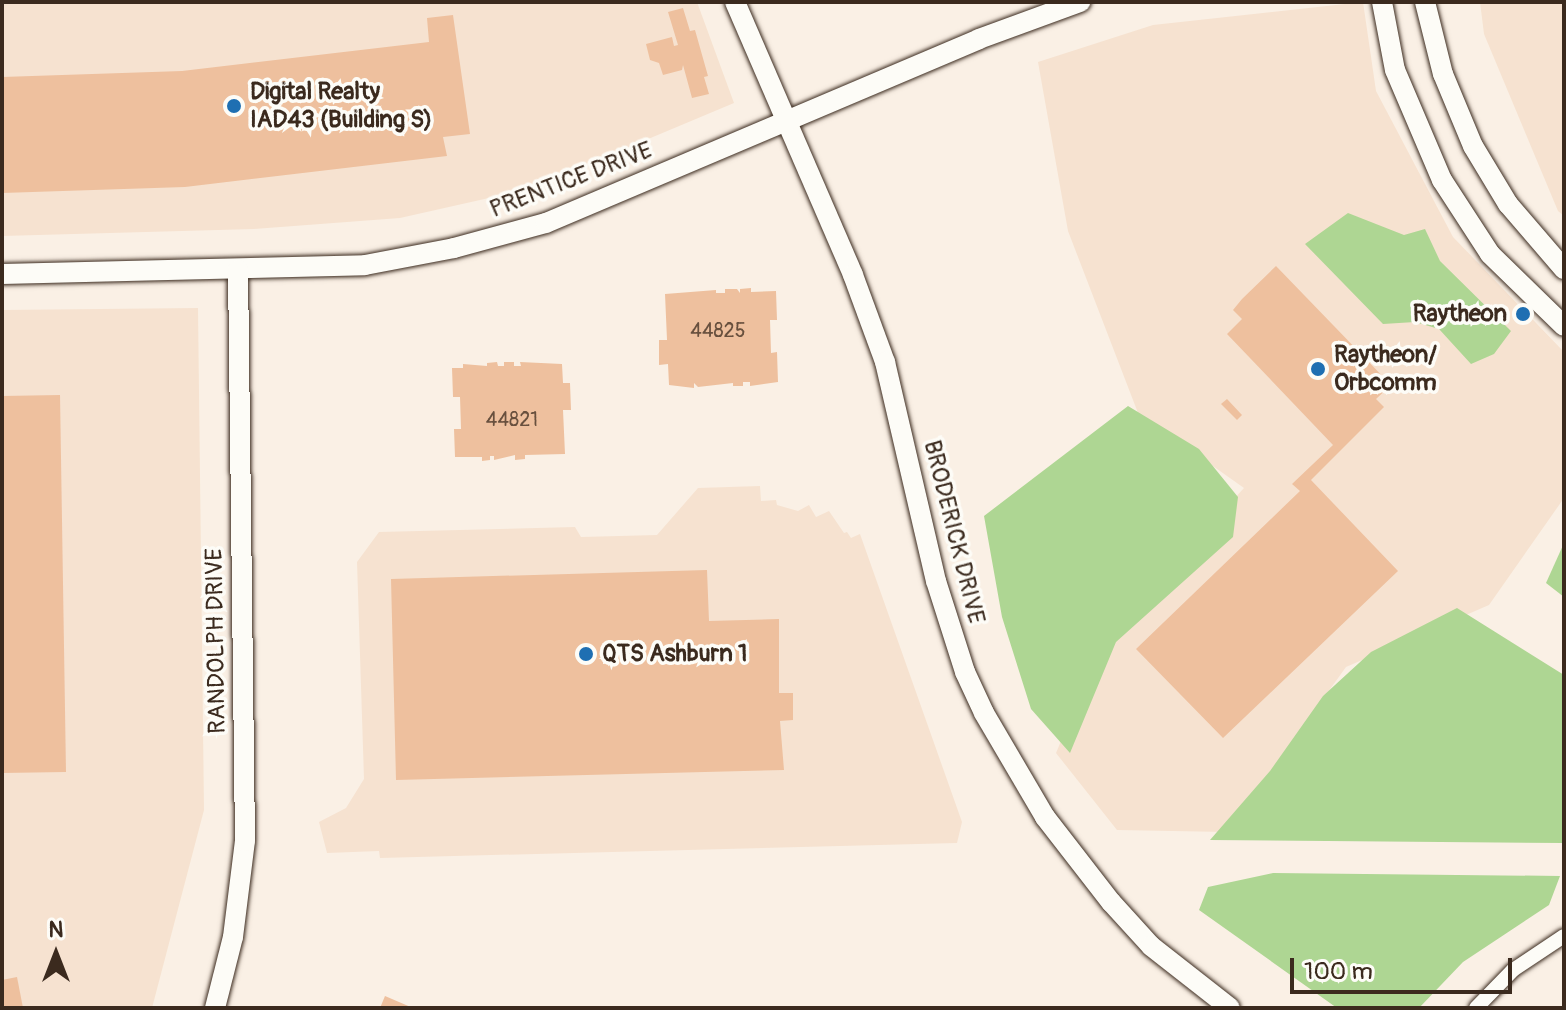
<!DOCTYPE html>
<style>
body{margin:0}
#map{position:relative;width:1566px;height:1010px;overflow:hidden;background:#faf0e5;font-family:Pangolin,sans-serif}
div>[style]{position:absolute}
[style*='--x']{left:calc(var(--x)*1px);top:calc(var(--y)*1px);width:calc(var(--w)*1px);rotate:calc(var(--a)*1deg)}
.built>*{inset:0;background:#f6e2d0}
.green>*{inset:0;background:#aed693}
.building>*{inset:0;background:#eec09e}
.roads{filter:drop-shadow(0 0 2px #3b2a1e) drop-shadow(0 0 2px #3b2a1e)}
.street>*{height:14px;margin:-7px;padding:0 7px;transform-origin:7px;border-radius:7px;background:#fdfcf7}
.secondary>*{height:20px;margin:-10px;padding:0 10px;transform-origin:10px;border-radius:10px;background:#fdfcf7}
.dots>*{width:22px;height:22px;translate:-50% -50%;box-sizing:border-box;border:4px solid #fdfcf7;border-radius:50%}
span{translate:-50% -50%;white-space:nowrap;text-align:center;line-height:1.15;-webkit-text-stroke:7px #fdfcf7;paint-order:stroke}
.number-label{font-size:20px;color:#68503e}
.number-label span{-webkit-text-stroke-width:0}
.poi-label{font-size:24px;color:#3b2a1e;font-weight:700}
.left{translate:0 -50%;text-align:left}
.right{translate:-100% -50%;text-align:right}
.street-label{font-size:24px;color:#3b2a1e}
.frame{position:absolute;inset:0;border:4px solid #3b2a1e;pointer-events:none}
.north{position:absolute;left:16px;top:914px;width:80px;height:80px;-webkit-text-stroke:6px #fdfcf7;paint-order:stroke;rotate:0deg;font-size:22px;font-weight:700;line-height:32px;text-align:center;color:#3b2a1e}
.north::after{content:'';display:block;margin:auto;width:28px;height:36px;background:#3b2a1e;clip-path:polygon(50% 0,100% 100%,50% 72%,0 100%)}
.scale{position:absolute;left:1290px;top:958px;width:222px;height:36px;box-sizing:border-box;border:4px solid #3b2a1e;border-top:0;padding-left:10px;font-size:24px;line-height:28px;white-space:nowrap;color:#3b2a1e;-webkit-text-stroke:6px #fdfcf7;paint-order:stroke}
</style>
<div id="map">
<div class="built">
<div style="clip-path:polygon(2px 2px,697px 2px,734px 103px,529px 189px,400px 218px,254px 229px,2px 236px)"></div>
<div style="clip-path:polygon(1363px 2px,1376px 91px,1453px 237px,1564px 352px,1564px 498px,1489px 605px,1346px 667px,1227px 832px,1117px 830px,1056px 753px,1103px 641px,1244px 488px,1138px 413px,1068px 231px,1038px 62px,1153px 25px)"></div>
<div style="clip-path:polygon(1480px 2px,1564px 2px,1564px 216px,1558px 211px,1484px 34px)"></div>
<div style="clip-path:polygon(198px 308px,204px 810px,152px 1008px,2px 1008px,2px 310px)"></div>
<div style="clip-path:polygon(760px 486px,761px 501px,776px 500px,777px 505px,798px 511px,809px 505px,816px 517px,829px 511px,844px 533px,847px 532px,851px 538px,860px 534px,962px 822px,957px 843px,380px 858px,379px 851px,327px 853px,319px 822px,346px 808px,364px 779px,357px 562px,379px 532px,575px 527px,581px 537px,657px 535px,698px 488px)"></div>
</div>
<div class="green">
<div style="clip-path:polygon(1348px 213px,1404px 235px,1425px 229px,1440px 261px,1511px 331px,1494px 354px,1471px 364px,1439px 329px,1415px 322px,1383px 324px,1305px 244px)"></div>
<div style="clip-path:polygon(1128px 406px,1199px 449px,1238px 497px,1233px 537px,1116px 642px,1070px 753px,1031px 709px,1002px 617px,984px 516px)"></div>
<div style="clip-path:polygon(1564px 543px,1564px 597px,1546px 583px)"></div>
<div style="clip-path:polygon(1457px 608px,1564px 675px,1564px 843px,1210px 840px,1270px 771px,1323px 696px,1371px 652px)"></div>
<div style="clip-path:polygon(1273px 873px,1560px 876px,1549px 905px,1463px 962px,1419px 1008px,1337px 1008px,1199px 910px,1208px 887px)"></div>
</div>
<div class="building">
<div style="clip-path:polygon(683px 8px,690px 31px,695px 30px,708px 76px,704px 77px,709px 94px,692px 98px,683px 65px,682px 70px,663px 75px,659px 63px,650px 60px,646px 44px,672px 37px,674px 46px,678px 45px,668px 12px)"></div>
<div style="clip-path:polygon(453px 15px,470px 134px,443px 137px,447px 156px,185px 187px,2px 193px,2px 77px,182px 71px,429px 42px,427px 18px)"></div>
<div style="clip-path:polygon(1276px 266px,1391px 385px,1376px 399px,1384px 407px,1311px 480px,1398px 571px,1223px 738px,1136px 649px,1300px 491px,1292px 484px,1333px 445px,1227px 334px,1242px 319px,1233px 310px,1242px 299px)"></div>
<div style="clip-path:polygon(751px 288px,751px 292px,776px 291px,777px 320px,770px 320px,771px 353px,777px 352px,778px 382px,750px 386px,750px 382px,743px 382px,743px 386px,733px 386px,733px 383px,698px 387px,694px 383px,694px 388px,669px 385px,668px 364px,659px 365px,659px 340px,667px 340px,665px 294px,716px 290px,716px 293px,725px 293px,725px 289px,737px 289px,740px 293px,740px 289px)"></div>
<div style="clip-path:polygon(497px 362px,498px 366px,504px 366px,504px 362px,514px 362px,514px 366px,521px 366px,520px 362px,562px 364px,563px 383px,570px 383px,571px 410px,563px 410px,565px 454px,525px 455px,525px 459px,515px 460px,515px 455px,494px 460px,494px 456px,490px 456px,490px 460px,482px 461px,482px 457px,455px 457px,454px 429px,461px 429px,460px 397px,453px 397px,452px 368px,463px 368px,463px 364px,487px 366px,487px 363px)"></div>
<div style="clip-path:polygon(60px 395px,66px 772px,2px 773px,2px 396px)"></div>
<div style="clip-path:polygon(1227px 399px,1242px 415px,1237px 420px,1221px 404px)"></div>
<div style="clip-path:polygon(707px 570px,709px 621px,779px 619px,779px 693px,793px 693px,793px 720px,780px 721px,784px 770px,396px 780px,391px 579px)"></div>
<div style="clip-path:polygon(17px 977px,23px 1008px,2px 1008px,2px 980px)"></div>
<div style="clip-path:polygon(385px 996px,413px 1008px,380px 1008px)"></div>
</div>
<div class="roads">
<div class="street">
<div style="--x:1476;--y:1008;--w:53;--a:-45.8"></div>
<div style="--x:1513;--y:970;--w:61;--a:-33.7"></div>
</div>
<div class="secondary">
<div style="--x:735;--y:2;--w:297;--a:66.6"></div>
<div style="--x:853;--y:275;--w:93;--a:69.8"></div>
<div style="--x:885;--y:362;--w:225;--a:76.9"></div>
<div style="--x:936;--y:581;--w:96;--a:72.3"></div>
<div style="--x:965;--y:672;--w:45;--a:65.1"></div>
<div style="--x:984;--y:713;--w:121;--a:59.6"></div>
<div style="--x:1045;--y:817;--w:108;--a:52.2"></div>
<div style="--x:1111;--y:902;--w:59;--a:47.7"></div>
<div style="--x:1151;--y:946;--w:100;--a:38.1"></div>
<div style="--x:1382;--y:2;--w:69;--a:79.2"></div>
<div style="--x:1395;--y:70;--w:120;--a:66.9"></div>
<div style="--x:1442;--y:180;--w:88;--a:57"></div>
<div style="--x:1490;--y:254;--w:103;--a:44.2"></div>
<div style="--x:1425;--y:2;--w:74;--a:76"></div>
<div style="--x:1443;--y:74;--w:78;--a:67.4"></div>
<div style="--x:1473;--y:146;--w:68;--a:58.9"></div>
<div style="--x:1508;--y:204;--w:86;--a:49.3"></div>
<div style="--x:2;--y:274;--w:363;--a:-1.4"></div>
<div style="--x:365;--y:265;--w:91;--a:-10.8"></div>
<div style="--x:454;--y:248;--w:95;--a:-15.2"></div>
<div style="--x:546;--y:223;--w:470;--a:-23"></div>
<div style="--x:979;--y:39;--w:108;--a:-20.1"></div>
<div style="--x:215;--y:1008;--w:73;--a:-75.8"></div>
<div style="--x:233;--y:937;--w:97;--a:-82.9"></div>
<div style="--x:245;--y:841;--w:571;--a:-90.7"></div>
</div>
</div>
<div class="dots">
<div style="left:234px;top:106px;background:#1f6fb2"></div>
<div style="left:1523px;top:314px;background:#1f6fb2"></div>
<div style="left:1318px;top:369px;background:#1f6fb2"></div>
<div style="left:586px;top:654px;background:#1f6fb2"></div>
</div>
<div class="number-label">
<span style="left:718px;top:330px">44825</span>
<span style="left:512px;top:419px">44821</span>
</div>
<div class="poi-label">
<span class="left" style="left:250px;top:106px">Digital Realty<br>IAD43 (Building S)</span>
<span class="right" style="left:1507px;top:314px">Raytheon</span>
<span class="left" style="left:1334px;top:369px">Raytheon/<br>Orbcomm</span>
<span class="left" style="left:602px;top:654px">QTS Ashburn 1</span>
</div>
<div class="street-label">
<span style="left:571px;top:180px;rotate:-21deg">PRENTICE DRIVE</span>
<span style="left:954px;top:532px;rotate:76deg">BRODERICK DRIVE</span>
<span style="left:216px;top:641px;rotate:-91deg">RANDOLPH DRIVE</span>
</div>
<div class="frame"></div>
<div class="north">N</div>
<div class="scale">100 m</div>
</div>
